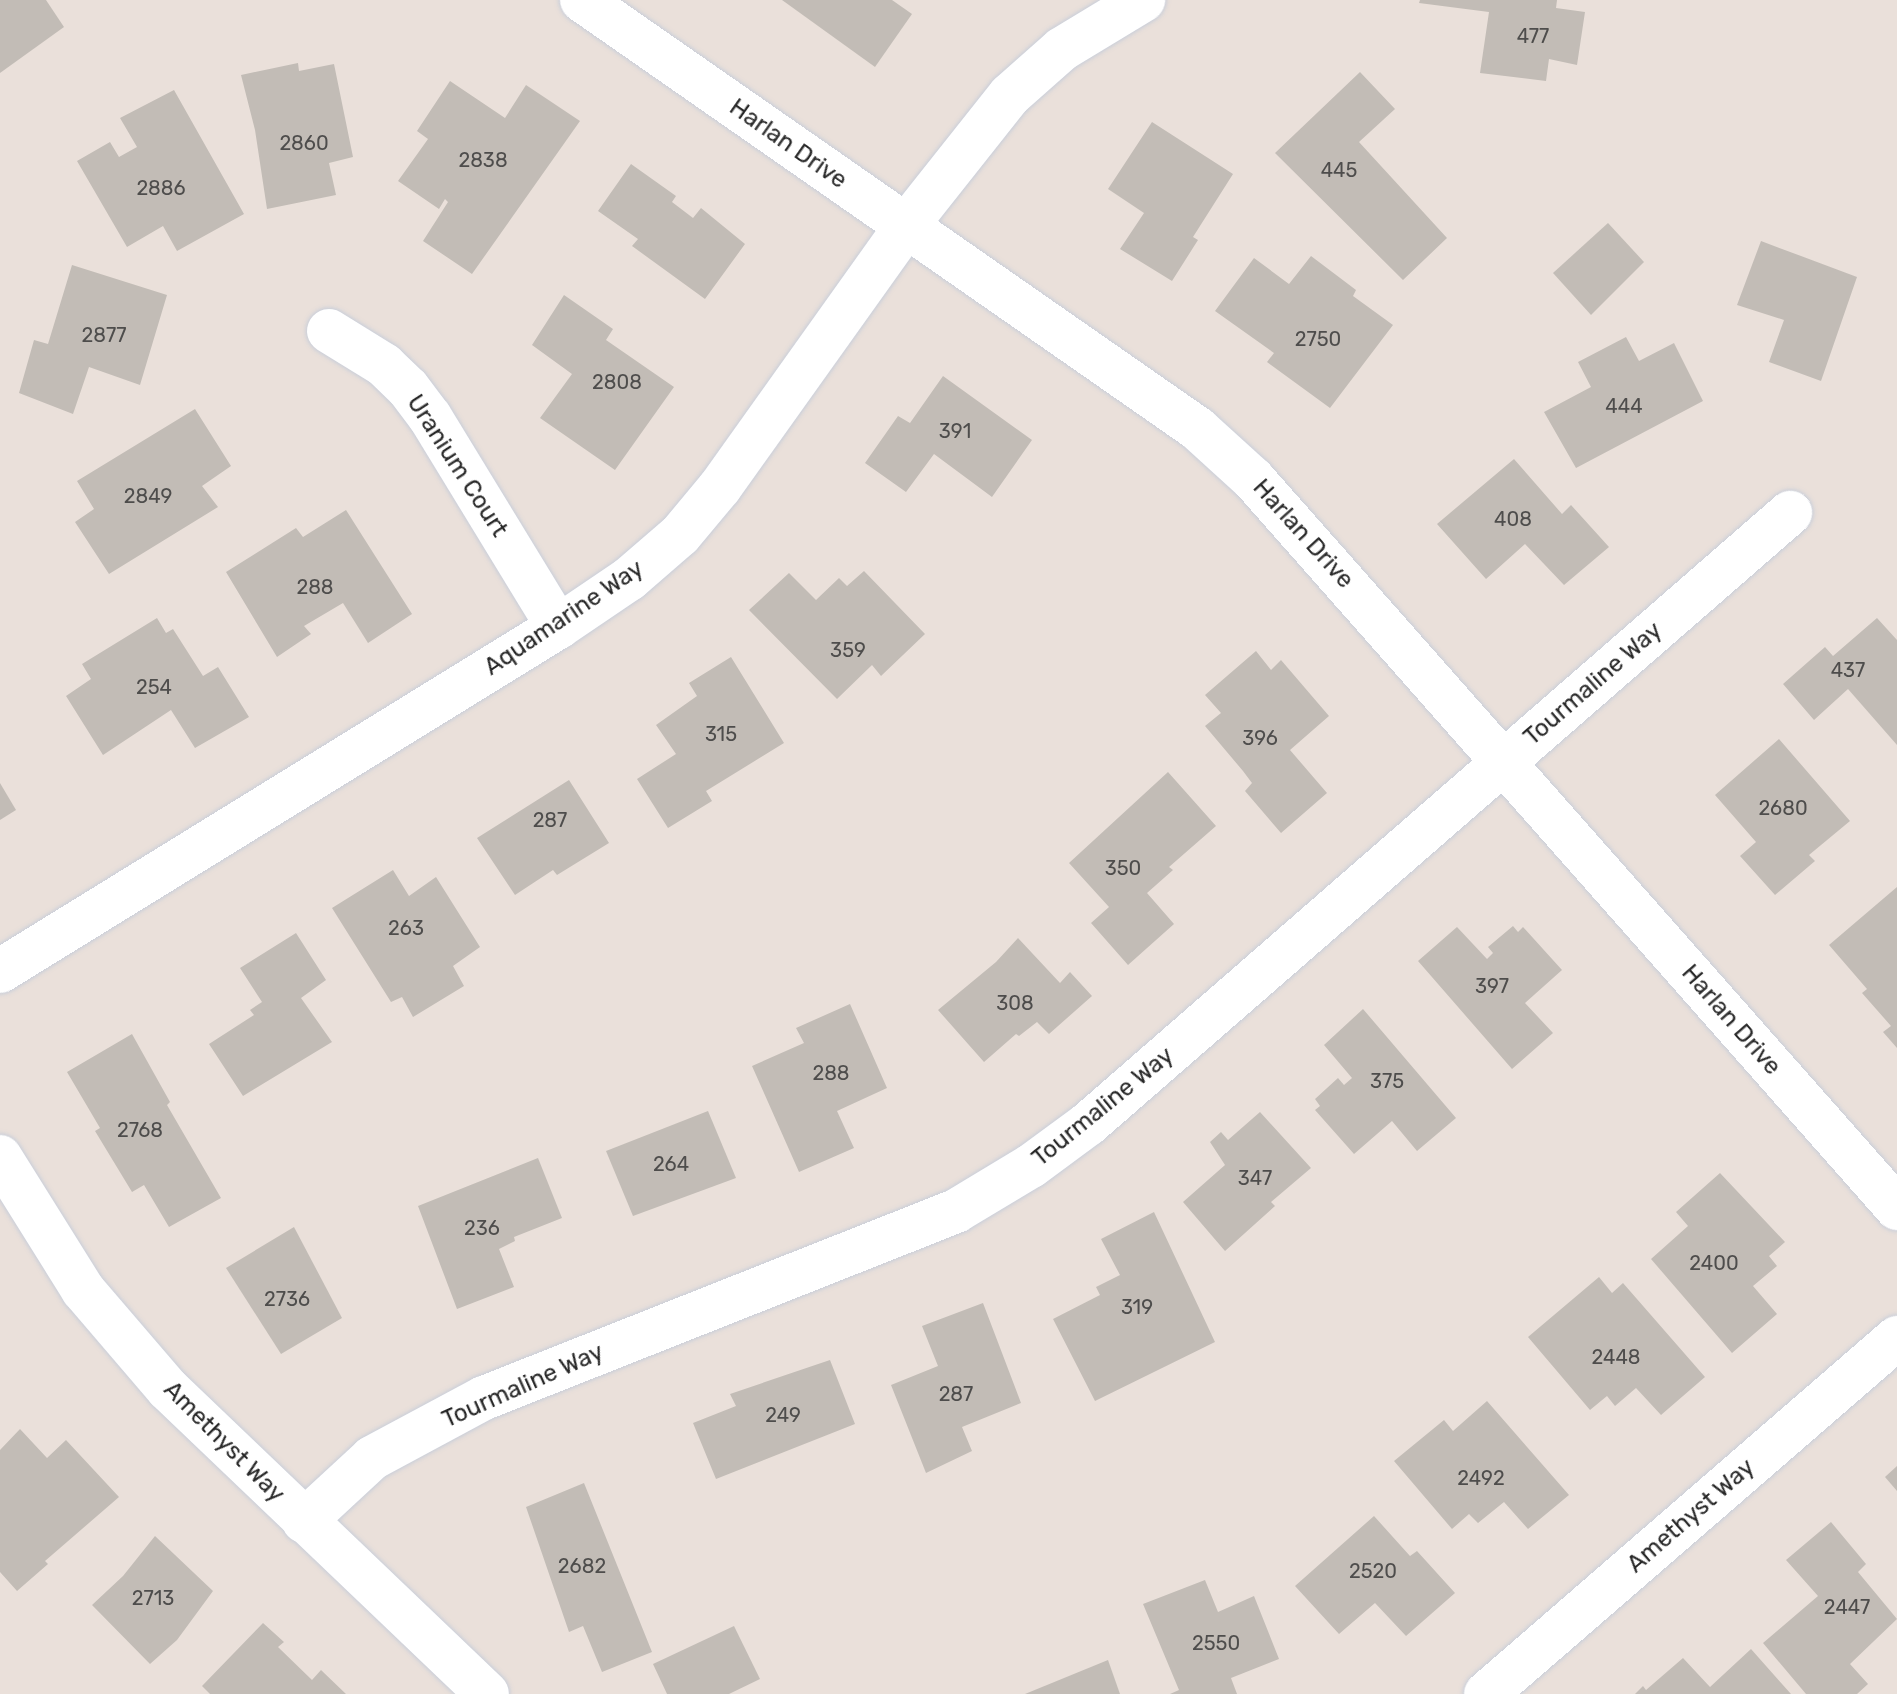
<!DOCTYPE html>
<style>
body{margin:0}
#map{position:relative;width:1897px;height:1694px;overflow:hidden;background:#eae0da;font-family:Rubik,sans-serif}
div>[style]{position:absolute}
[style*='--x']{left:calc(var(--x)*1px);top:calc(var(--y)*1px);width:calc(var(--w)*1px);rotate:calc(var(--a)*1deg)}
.building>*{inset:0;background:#c2bcb6}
.roads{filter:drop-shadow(0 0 2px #c9ced9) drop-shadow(0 0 2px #c9ced9)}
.minor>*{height:44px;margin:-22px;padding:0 22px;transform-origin:22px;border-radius:22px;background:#fff}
span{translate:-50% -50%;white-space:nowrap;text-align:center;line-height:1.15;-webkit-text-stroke:6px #fff;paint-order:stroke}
.number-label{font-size:20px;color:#4e4d4c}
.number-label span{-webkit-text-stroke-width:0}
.street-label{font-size:24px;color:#282828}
</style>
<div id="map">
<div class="building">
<div style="clip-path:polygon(0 0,46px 0,64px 27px,0 73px)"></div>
<div style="clip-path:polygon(782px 0,892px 0,912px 14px,875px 67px)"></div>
<div style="clip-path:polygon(1420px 0,1557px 0,1556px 8px,1585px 12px,1577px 65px,1549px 59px,1546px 81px,1480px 73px,1489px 12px,1419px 3px)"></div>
<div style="clip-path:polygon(298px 63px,299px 71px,334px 64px,353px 157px,329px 163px,336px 195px,267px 209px,255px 130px,241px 75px)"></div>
<div style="clip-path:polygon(1360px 72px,1395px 109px,1359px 142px,1447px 238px,1403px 280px,1275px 153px)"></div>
<div style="clip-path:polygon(450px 81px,505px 118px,526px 85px,580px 121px,472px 274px,423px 241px,448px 202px,445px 199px,439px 209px,398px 181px,428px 139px,417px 131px)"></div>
<div style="clip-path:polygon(174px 90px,244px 214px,177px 251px,163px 226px,127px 247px,77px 161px,110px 142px,119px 157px,137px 147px,120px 118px)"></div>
<div style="clip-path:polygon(1152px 122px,1233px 174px,1193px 237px,1198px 240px,1172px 281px,1120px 249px,1144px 213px,1108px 189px)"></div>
<div style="clip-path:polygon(631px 164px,676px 196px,672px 202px,693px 218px,701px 208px,745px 244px,705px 299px,632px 246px,638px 239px,598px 211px)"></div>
<div style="clip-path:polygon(1608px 223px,1644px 262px,1591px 315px,1553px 273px)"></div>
<div style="clip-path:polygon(1761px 241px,1857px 277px,1821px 381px,1769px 362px,1784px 320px,1737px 305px)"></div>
<div style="clip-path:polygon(1311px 256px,1356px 290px,1353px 296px,1393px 325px,1330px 408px,1267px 362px,1274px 353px,1215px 311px,1254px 258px,1289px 284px)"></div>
<div style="clip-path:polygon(72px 265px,167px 295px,140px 385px,89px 367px,73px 414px,19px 393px,34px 340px,48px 344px)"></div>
<div style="clip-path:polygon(564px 295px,613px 329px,606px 340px,674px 387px,615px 470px,540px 418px,572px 374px,532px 345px)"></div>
<div style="clip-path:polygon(1626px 337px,1639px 361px,1674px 343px,1703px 401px,1576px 468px,1544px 412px,1591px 387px,1578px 362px)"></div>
<div style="clip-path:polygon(943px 376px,1032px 440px,992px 497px,934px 454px,906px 492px,865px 463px,898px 416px,910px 423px)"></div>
<div style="clip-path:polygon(195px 409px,231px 466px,202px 486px,218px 507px,109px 574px,75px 522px,94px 509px,77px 481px)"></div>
<div style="clip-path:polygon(1514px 459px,1562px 514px,1571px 505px,1609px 547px,1564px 585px,1525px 544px,1486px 579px,1437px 524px)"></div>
<div style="clip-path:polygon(346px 510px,412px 614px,368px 643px,343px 603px,304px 626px,311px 634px,277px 657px,226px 572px,296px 528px,303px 537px)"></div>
<div style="clip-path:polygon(864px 571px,925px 634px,881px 676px,872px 665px,837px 699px,749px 610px,789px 573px,816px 600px,839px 578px,847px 586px)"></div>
<div style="clip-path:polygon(157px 618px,166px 633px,173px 629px,203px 676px,218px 667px,249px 717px,195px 748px,171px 710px,103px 755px,66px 696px,91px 679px,82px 664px)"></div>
<div style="clip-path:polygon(1877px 618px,1897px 640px,1897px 745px,1848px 689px,1814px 720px,1783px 684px,1825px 647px,1833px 656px)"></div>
<div style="clip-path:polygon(1256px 651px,1271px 670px,1281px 660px,1329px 716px,1290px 750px,1327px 793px,1281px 833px,1245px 791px,1252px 783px,1243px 771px,1205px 726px,1221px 713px,1205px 695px)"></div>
<div style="clip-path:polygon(731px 657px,784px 743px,706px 791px,712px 801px,668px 828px,637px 779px,676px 754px,656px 725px,697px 696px,689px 683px)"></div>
<div style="clip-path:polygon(1779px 739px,1850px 821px,1809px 855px,1815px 861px,1775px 895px,1740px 856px,1756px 842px,1715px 795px)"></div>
<div style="clip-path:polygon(1168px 772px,1216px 826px,1169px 867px,1173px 870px,1147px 893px,1174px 924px,1128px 965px,1091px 923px,1109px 907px,1069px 863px)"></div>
<div style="clip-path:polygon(569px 780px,609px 843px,557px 875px,553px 870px,515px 895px,477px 838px)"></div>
<div style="clip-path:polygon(0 783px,16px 810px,0 820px)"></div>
<div style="clip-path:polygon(393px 870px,409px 896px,436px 877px,480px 947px,453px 966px,464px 986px,413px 1017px,402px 997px,391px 1002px,332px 908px)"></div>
<div style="clip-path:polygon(1897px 887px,1897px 1048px,1883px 1032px,1891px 1026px,1862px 993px,1867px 989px,1829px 945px)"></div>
<div style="clip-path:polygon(1513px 926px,1518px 932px,1523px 927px,1562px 970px,1525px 1003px,1553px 1033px,1512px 1069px,1418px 961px,1457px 927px,1487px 959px,1493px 953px,1488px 947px)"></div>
<div style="clip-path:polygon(296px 933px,326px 980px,301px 998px,332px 1042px,243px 1096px,209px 1044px,254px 1015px,250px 1010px,262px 1002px,240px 968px)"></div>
<div style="clip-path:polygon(1018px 938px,1060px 983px,1070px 972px,1092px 996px,1049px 1034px,1037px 1022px,1019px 1036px,1016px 1034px,984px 1062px,938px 1010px,996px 962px)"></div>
<div style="clip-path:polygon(850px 1004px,887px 1088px,837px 1111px,854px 1148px,799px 1172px,752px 1066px,804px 1043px,796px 1028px)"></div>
<div style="clip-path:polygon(1363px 1009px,1456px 1118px,1417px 1151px,1392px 1121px,1354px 1154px,1315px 1110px,1320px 1106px,1315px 1099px,1338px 1078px,1344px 1085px,1352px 1078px,1324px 1045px)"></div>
<div style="clip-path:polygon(132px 1034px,170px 1102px,167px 1105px,221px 1198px,169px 1227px,144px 1185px,132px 1192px,95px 1131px,100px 1128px,67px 1072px)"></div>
<div style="clip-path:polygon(708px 1111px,736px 1178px,633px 1216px,606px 1151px)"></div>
<div style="clip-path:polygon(1260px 1112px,1311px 1168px,1271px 1202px,1275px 1206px,1225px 1251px,1183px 1202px,1225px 1165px,1210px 1142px,1221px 1132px,1228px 1140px)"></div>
<div style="clip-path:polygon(538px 1158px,562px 1218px,514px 1237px,515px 1241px,499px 1249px,514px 1287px,457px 1309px,418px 1206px)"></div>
<div style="clip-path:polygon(1720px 1173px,1785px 1242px,1769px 1256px,1777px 1266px,1753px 1286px,1777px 1314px,1732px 1353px,1651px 1259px,1688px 1226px,1676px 1212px)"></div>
<div style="clip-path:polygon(1154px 1212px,1215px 1342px,1095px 1401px,1053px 1319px,1100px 1295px,1096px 1287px,1120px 1275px,1101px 1239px)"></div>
<div style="clip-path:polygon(294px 1227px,342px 1318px,281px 1354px,226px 1268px)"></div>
<div style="clip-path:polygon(1599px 1277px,1612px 1293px,1623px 1283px,1705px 1377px,1661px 1415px,1636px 1388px,1615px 1406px,1607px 1396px,1590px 1410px,1528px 1337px)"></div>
<div style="clip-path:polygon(983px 1303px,1021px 1403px,962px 1427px,972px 1451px,926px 1473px,891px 1385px,938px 1366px,922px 1326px)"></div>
<div style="clip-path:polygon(830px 1360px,855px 1424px,716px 1479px,693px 1423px,736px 1406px,730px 1394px)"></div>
<div style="clip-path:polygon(1487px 1401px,1569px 1495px,1528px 1529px,1504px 1502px,1478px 1523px,1469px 1514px,1452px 1529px,1394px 1461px,1444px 1420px,1453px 1431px)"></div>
<div style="clip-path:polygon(20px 1429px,47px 1458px,66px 1440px,119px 1497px,45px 1561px,48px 1564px,17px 1591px,0 1572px,0 1450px)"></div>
<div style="clip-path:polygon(1897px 1466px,1897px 1491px,1885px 1477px)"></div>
<div style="clip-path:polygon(584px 1483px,652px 1652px,602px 1672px,583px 1626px,569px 1632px,526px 1507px)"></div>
<div style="clip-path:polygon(1374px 1516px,1410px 1556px,1417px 1551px,1455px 1593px,1406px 1636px,1375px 1603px,1339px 1634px,1295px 1586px)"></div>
<div style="clip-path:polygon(1831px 1522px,1866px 1564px,1858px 1572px,1897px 1619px,1850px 1664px,1868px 1684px,1857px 1694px,1806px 1694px,1763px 1643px,1818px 1596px,1786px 1560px)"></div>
<div style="clip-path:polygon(155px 1536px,213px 1591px,177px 1640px,150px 1664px,92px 1605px,123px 1576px)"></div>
<div style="clip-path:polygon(1205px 1580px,1218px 1612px,1254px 1596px,1279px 1659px,1231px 1678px,1237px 1694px,1170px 1694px,1179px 1690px,1143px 1604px)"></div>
<div style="clip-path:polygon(263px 1623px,284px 1642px,278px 1647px,312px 1680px,321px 1670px,346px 1694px,210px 1694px,202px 1686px)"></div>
<div style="clip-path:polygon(734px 1626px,760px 1679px,729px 1694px,667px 1694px,653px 1664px)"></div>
<div style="clip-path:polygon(1751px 1649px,1791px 1694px,1635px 1694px,1643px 1686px,1646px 1690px,1683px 1658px,1710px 1687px)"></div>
<div style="clip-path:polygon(1108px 1660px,1120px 1694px,1025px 1694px)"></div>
</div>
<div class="roads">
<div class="minor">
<div style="--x:582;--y:0;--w:751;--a:34.85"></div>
<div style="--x:1198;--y:429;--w:74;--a:42.3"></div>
<div style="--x:1253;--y:479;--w:973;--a:48.54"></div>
<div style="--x:329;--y:331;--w:65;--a:31.7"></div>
<div style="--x:384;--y:365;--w:33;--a:44"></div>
<div style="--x:408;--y:388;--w:36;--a:53"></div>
<div style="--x:430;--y:417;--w:246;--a:58.6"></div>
<div style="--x:0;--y:971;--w:656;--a:-31.65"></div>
<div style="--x:558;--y:627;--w:86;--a:-34.1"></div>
<div style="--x:629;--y:579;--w:67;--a:-40.8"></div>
<div style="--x:680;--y:535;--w:62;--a:-50.2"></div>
<div style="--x:720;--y:487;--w:320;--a:-54.5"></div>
<div style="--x:906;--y:226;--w:167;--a:-51.6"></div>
<div style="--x:1010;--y:95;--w:69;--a:-41.5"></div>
<div style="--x:1062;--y:49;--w:95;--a:-31.2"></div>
<div style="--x:0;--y:1157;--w:157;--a:58"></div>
<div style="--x:83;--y:1290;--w:130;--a:49.4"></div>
<div style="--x:168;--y:1389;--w:441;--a:43.7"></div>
<div style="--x:304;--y:1521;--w:93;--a:-42.8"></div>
<div style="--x:372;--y:1458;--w:127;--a:-28.2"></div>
<div style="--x:484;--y:1398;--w:508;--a:-21.61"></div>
<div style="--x:956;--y:1211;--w:87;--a:-31"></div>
<div style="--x:1031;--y:1166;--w:71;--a:-36.4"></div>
<div style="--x:1088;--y:1124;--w:931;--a:-41.04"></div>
<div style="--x:1486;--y:1694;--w:544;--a:-40.9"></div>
</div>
</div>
<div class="number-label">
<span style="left:1533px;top:36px">477</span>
<span style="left:304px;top:143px">2860</span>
<span style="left:483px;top:160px">2838</span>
<span style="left:1339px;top:170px">445</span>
<span style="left:161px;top:188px">2886</span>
<span style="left:104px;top:335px">2877</span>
<span style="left:1318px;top:339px">2750</span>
<span style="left:617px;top:382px">2808</span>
<span style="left:1624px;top:406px">444</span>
<span style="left:955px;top:431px">391</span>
<span style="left:148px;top:496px">2849</span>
<span style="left:1513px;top:519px">408</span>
<span style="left:315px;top:587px">288</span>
<span style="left:848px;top:650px">359</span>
<span style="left:1848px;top:670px">437</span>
<span style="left:154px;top:687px">254</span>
<span style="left:721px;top:734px">315</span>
<span style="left:1260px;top:738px">396</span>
<span style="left:1783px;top:808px">2680</span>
<span style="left:550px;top:820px">287</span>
<span style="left:1123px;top:868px">350</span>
<span style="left:406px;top:928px">263</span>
<span style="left:1492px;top:986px">397</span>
<span style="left:1015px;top:1003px">308</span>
<span style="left:831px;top:1073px">288</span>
<span style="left:1387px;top:1081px">375</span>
<span style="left:140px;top:1130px">2768</span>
<span style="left:671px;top:1164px">264</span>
<span style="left:1255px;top:1178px">347</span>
<span style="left:482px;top:1228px">236</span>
<span style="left:1714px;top:1263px">2400</span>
<span style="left:287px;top:1299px">2736</span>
<span style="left:1137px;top:1307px">319</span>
<span style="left:1616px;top:1357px">2448</span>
<span style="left:956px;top:1394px">287</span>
<span style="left:783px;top:1415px">249</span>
<span style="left:1481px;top:1478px">2492</span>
<span style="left:582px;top:1566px">2682</span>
<span style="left:1373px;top:1571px">2520</span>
<span style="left:153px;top:1598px">2713</span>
<span style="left:1847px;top:1607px">2447</span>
<span style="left:1216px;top:1643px">2550</span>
</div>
<div class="street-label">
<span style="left:788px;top:144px;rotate:35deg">Harlan Drive</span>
<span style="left:457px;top:466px;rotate:57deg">Uranium Court</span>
<span style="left:1303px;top:534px;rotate:48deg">Harlan Drive</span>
<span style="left:564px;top:618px;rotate:-34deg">Aquamarine Way</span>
<span style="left:1593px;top:684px;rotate:-41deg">Tourmaline Way</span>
<span style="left:1731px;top:1020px;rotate:49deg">Harlan Drive</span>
<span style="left:1103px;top:1107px;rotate:-39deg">Tourmaline Way</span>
<span style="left:523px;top:1386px;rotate:-24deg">Tourmaline Way</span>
<span style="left:224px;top:1442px;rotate:45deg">Amethyst Way</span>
<span style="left:1691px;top:1516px;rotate:-41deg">Amethyst Way</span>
</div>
</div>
